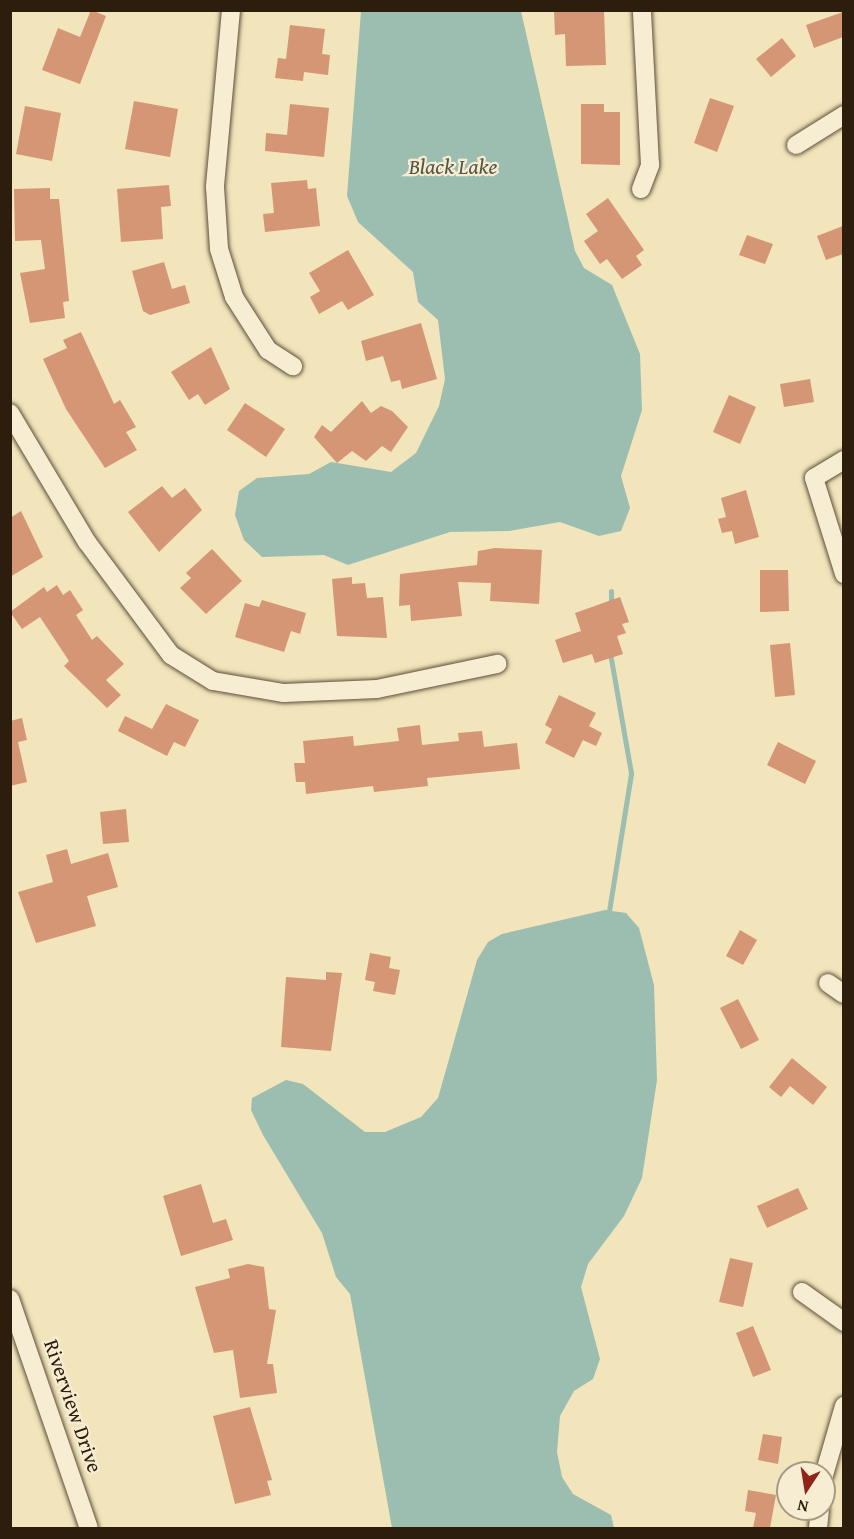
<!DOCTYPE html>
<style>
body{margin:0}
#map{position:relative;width:854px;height:1539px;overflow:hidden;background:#f2e4bb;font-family:"Gentium Book Plus",serif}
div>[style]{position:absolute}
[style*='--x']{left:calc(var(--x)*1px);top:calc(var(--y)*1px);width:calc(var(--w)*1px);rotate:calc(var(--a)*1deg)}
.water>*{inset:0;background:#9bbeb1}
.stream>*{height:5px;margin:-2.5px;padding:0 2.5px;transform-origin:2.5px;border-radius:2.5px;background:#9bbeb1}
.building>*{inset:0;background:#d59676}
.roads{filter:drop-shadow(0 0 2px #5e4f38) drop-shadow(0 0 2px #5e4f38)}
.minor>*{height:18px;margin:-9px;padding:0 9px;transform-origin:9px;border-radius:9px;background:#f7edd3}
span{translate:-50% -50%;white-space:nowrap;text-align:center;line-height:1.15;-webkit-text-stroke:4.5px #f7edd3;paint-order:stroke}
.street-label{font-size:21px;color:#2c1d0d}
.water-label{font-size:22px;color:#535546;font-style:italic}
.frame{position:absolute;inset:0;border:12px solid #2c1d0d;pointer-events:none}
.north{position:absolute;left:776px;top:1461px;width:60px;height:60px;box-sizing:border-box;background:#f7edd3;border:2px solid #a69a84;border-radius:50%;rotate:192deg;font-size:16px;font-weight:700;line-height:24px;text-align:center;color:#2c1d0d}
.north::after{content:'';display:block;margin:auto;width:21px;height:27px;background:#8f2418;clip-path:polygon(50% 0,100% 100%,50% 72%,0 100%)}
</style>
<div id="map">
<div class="water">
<div style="clip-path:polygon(361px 11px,521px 11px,575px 251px,584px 268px,612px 285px,640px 354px,642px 410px,621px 476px,630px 508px,621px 531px,599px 536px,560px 522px,509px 531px,450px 532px,348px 565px,324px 555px,262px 557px,244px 540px,235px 515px,239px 491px,257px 478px,309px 474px,331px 462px,391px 472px,416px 453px,439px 406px,445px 379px,438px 320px,418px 302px,413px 272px,358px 222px,347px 196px)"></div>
<div style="clip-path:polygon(605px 910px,626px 913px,639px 928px,654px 985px,657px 1080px,642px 1178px,624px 1216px,588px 1264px,581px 1287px,600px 1359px,593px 1379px,574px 1391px,560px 1416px,557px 1452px,562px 1477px,573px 1494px,611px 1515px,614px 1528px,392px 1528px,350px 1294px,336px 1277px,322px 1233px,263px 1135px,251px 1110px,252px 1098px,286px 1080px,303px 1084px,365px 1132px,385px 1132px,421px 1117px,438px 1098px,477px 960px,488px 942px,502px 934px)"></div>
</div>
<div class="stream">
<div style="--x:611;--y:605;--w:14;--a:-90"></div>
<div style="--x:609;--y:911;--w:140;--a:-80.9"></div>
<div style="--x:631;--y:773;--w:122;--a:-99.9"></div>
</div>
<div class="building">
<div style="clip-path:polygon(91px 10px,106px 16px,80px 84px,42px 70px,58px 28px,80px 37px)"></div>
<div style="clip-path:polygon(604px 10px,606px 65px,566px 66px,565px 34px,555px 35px,554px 11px)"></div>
<div style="clip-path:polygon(843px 12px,843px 37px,814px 48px,806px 25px)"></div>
<div style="clip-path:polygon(290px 25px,325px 29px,322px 54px,330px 55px,328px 75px,304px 72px,303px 81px,275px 78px,278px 58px,286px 59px)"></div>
<div style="clip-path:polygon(782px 38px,796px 56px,771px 77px,756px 59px)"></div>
<div style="clip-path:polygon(710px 98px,734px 106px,717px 152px,694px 143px)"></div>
<div style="clip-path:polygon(134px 101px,178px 109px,170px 157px,125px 149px)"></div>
<div style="clip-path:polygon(290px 104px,329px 108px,324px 157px,265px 151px,266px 133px,287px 135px)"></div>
<div style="clip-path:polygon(581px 104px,604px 104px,604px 112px,620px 112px,620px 165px,581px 164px)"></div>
<div style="clip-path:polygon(25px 106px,61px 113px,52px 161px,16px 154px)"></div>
<div style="clip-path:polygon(307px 180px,308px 189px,316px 188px,320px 226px,265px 232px,263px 214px,274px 213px,271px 183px)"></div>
<div style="clip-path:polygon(169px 185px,171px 206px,161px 207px,163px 239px,121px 242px,117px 189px)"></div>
<div style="clip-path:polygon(50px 188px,50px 199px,59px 199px,69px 301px,63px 302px,65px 318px,30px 323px,20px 273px,45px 269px,41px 240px,15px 241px,14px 189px)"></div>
<div style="clip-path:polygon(608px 198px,644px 250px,636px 256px,642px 265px,622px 279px,607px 259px,600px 264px,584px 241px,598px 231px,586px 214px)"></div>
<div style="clip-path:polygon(843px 226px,843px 254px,826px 260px,817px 236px)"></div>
<div style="clip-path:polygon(747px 235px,773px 244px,765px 264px,739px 255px)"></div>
<div style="clip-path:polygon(348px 250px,374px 295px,348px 310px,342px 301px,319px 314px,310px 297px,320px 291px,309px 273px)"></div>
<div style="clip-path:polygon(164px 262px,172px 289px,185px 285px,190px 303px,150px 315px,143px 311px,132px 271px)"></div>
<div style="clip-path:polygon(421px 323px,437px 379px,402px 389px,400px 380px,391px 382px,383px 356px,366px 361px,361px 341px)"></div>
<div style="clip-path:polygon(81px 332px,114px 404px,120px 400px,136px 427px,126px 432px,137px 450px,105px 468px,66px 409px,43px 359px,67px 348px,63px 340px)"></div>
<div style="clip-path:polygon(211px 347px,230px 389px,205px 405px,198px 394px,189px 400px,171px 372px)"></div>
<div style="clip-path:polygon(810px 379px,814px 402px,784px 407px,780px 384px)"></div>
<div style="clip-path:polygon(729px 395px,756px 407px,740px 444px,713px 432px)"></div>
<div style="clip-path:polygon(362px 401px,371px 413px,381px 406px,392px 411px,408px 427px,391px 452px,382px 446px,366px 461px,352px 451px,337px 463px,314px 437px,322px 425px,331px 432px)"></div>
<div style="clip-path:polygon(245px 403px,285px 429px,266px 457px,227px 430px)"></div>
<div style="clip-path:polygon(162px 486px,172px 498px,185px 488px,202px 510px,159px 552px,128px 512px)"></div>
<div style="clip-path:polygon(746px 490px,759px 537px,735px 544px,732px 531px,722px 533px,718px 519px,726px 517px,721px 498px)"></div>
<div style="clip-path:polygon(21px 511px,43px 557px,10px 577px,10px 518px)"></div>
<div style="clip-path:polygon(495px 548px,542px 550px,539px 604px,490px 601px,491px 583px,458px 582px,462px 616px,411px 621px,410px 605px,399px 606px,400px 574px,477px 565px,478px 551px)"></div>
<div style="clip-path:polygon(212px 549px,242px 581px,206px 614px,180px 588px,191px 578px,186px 573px)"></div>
<div style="clip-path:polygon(760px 570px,788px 570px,789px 611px,760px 612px)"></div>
<div style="clip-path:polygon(352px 577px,352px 584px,365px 583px,367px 598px,383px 597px,387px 638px,337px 636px,332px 579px)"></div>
<div style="clip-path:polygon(57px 585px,63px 595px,70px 590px,83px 610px,76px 615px,92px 640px,97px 636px,124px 664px,106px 680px,121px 695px,107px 708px,64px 666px,69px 661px,40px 617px,22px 629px,10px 612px,44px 587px,47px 592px)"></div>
<div style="clip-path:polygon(620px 597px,629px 622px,622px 624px,626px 633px,617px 636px,623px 654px,595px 663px,592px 654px,563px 663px,555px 640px,581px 631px,575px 613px)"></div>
<div style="clip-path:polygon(262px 600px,306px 613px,300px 634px,291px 631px,284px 652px,235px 637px,245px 603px,259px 607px)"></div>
<div style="clip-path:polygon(790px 643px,795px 695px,775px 697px,770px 645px)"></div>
<div style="clip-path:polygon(559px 695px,596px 713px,589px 726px,602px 733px,596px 746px,583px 740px,574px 758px,545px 743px,552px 729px,545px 725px)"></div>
<div style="clip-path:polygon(166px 704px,199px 720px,185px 747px,174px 742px,167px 756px,118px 731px,125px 716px,152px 729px)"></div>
<div style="clip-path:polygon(22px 718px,27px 740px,18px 742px,27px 782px,10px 786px,10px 721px)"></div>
<div style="clip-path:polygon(420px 725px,422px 745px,459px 741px,458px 733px,482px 731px,484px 747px,517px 743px,520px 769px,427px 778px,428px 786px,374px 792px,373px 786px,306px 794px,305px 782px,296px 782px,294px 763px,305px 763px,303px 741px,353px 736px,354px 746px,399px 741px,397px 728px)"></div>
<div style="clip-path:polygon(778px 742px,816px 761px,805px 784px,767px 765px)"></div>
<div style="clip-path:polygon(126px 809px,129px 842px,103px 844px,100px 812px)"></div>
<div style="clip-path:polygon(67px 849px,71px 864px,108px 853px,118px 887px,87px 896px,96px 926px,36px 943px,18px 892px,53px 882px,46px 855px)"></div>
<div style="clip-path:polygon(740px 930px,757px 940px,743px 965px,726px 956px)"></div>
<div style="clip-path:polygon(370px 953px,391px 957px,389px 968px,400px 970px,395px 995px,373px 991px,375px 982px,365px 980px)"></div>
<div style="clip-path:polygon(326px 972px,342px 973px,331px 1051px,281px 1047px,286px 977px,326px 980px)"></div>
<div style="clip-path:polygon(738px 999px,759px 1040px,741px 1049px,720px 1008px)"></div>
<div style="clip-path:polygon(792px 1058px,827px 1087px,813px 1105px,790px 1086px,781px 1097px,769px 1087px)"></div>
<div style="clip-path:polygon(201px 1184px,213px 1223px,226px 1219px,233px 1240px,181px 1256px,163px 1196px)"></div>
<div style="clip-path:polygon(798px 1188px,808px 1209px,767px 1228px,757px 1206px)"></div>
<div style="clip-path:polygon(730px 1258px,753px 1263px,743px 1307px,719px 1302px)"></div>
<div style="clip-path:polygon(248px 1264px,264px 1267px,269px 1309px,276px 1310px,267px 1364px,273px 1364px,277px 1393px,240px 1398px,233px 1350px,214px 1353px,195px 1287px,230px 1278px,228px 1269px)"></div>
<div style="clip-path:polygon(753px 1326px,771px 1370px,753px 1377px,736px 1333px)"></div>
<div style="clip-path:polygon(250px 1407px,272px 1480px,267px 1481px,271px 1495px,235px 1504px,213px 1416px)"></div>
<div style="clip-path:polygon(763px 1434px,782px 1437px,778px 1464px,758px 1460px)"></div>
<div style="clip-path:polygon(748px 1490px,776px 1495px,770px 1528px,753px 1528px,756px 1513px,745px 1511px)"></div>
</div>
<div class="roads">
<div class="minor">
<div style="--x:231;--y:10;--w:178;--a:95.2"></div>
<div style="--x:215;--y:187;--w:62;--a:86.3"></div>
<div style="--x:219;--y:249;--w:50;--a:72.6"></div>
<div style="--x:234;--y:297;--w:63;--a:57.3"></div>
<div style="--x:268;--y:350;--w:30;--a:33"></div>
<div style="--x:796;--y:145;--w:57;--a:-32"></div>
<div style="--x:641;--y:189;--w:26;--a:-69"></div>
<div style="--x:650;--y:165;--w:155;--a:-93"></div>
<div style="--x:10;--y:413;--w:150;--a:59.2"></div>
<div style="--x:87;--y:542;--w:141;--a:53.4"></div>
<div style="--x:171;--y:655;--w:49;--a:31.8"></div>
<div style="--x:213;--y:681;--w:72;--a:9.6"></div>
<div style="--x:284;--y:693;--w:93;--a:-2.5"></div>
<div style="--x:377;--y:689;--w:123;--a:-11.8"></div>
<div style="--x:844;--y:460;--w:35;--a:149"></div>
<div style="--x:814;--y:478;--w:101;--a:72.6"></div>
<div style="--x:828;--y:983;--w:19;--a:35"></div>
<div style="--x:802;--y:1292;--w:52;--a:35.5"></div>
<div style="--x:10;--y:1299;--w:242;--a:71"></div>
<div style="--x:824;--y:1475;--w:72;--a:-73.8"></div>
<div style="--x:818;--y:1528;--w:19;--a:-84"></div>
</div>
</div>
<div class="street-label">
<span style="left:73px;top:1406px;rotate:71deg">Riverview Drive</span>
</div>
<div class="water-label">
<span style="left:453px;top:167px">Black Lake</span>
</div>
<div class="frame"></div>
<div class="north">N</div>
</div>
